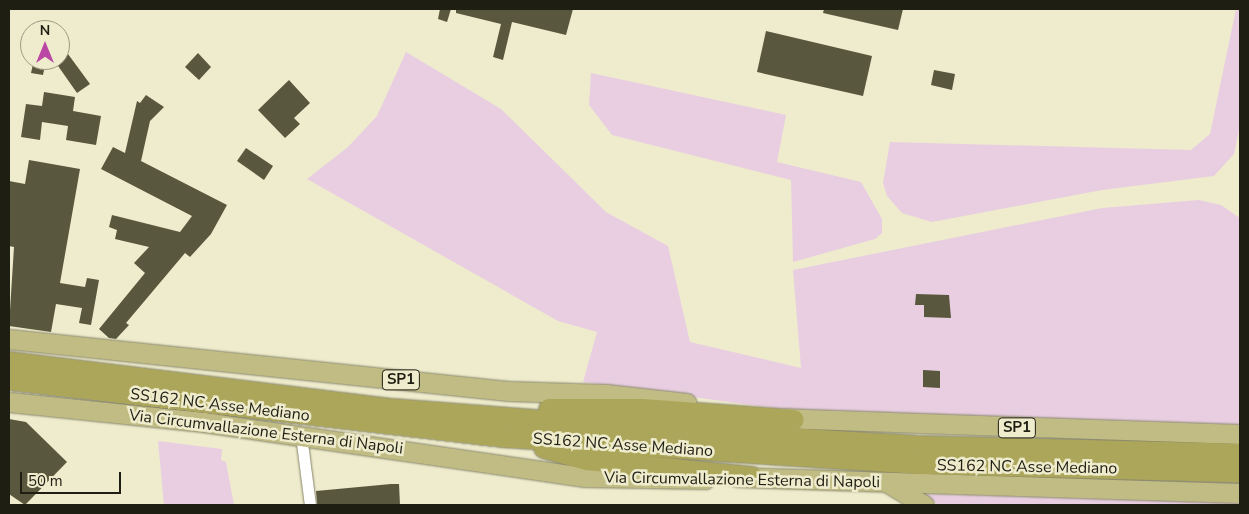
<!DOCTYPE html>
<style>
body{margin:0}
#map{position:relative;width:1249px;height:514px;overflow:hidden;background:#eeeccd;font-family:"Nunito Sans",sans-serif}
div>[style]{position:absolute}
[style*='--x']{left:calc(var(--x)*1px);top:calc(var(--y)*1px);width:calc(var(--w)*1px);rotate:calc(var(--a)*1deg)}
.green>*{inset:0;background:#e9cee2}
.building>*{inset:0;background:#59573d}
.roads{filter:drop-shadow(0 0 1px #88866a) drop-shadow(0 0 1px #88866a)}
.minor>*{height:11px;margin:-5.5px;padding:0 5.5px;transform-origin:5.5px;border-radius:5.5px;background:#fff}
.primary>*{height:19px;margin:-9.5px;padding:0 9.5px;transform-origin:9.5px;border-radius:9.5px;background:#c1bc84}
.trunk>*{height:20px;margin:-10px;padding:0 10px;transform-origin:10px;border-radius:10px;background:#aca65b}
span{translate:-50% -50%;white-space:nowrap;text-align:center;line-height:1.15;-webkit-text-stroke:5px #eeeccd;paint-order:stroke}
.shield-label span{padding:1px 4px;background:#eeeccd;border:1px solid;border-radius:4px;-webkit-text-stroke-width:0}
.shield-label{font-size:15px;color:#1f1e13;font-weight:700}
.street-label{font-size:16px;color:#1f1e13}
.frame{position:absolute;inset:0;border:10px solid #1f1e13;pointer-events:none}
.north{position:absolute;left:20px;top:20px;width:50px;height:50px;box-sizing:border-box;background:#eeeccd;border:1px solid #9b9a83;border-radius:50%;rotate:0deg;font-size:14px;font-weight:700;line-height:20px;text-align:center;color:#1f1e13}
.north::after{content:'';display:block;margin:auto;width:18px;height:22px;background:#b947a3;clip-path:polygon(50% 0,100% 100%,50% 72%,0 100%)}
.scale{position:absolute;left:20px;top:472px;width:101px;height:22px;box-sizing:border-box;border:2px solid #1f1e13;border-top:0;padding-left:6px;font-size:15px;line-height:18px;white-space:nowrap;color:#1f1e13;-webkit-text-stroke:4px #eeeccd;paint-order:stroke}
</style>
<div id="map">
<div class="green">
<div style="clip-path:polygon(1236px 9px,1240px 9px,1240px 126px,1234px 154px,1214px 176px,1102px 190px,932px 222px,902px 213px,887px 196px,883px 183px,890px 142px,1191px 150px,1210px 134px)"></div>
<div style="clip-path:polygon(406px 52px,501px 109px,606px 212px,668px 246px,690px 342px,801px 368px,793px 270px,1102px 208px,1199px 200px,1221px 205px,1240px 218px,1240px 426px,818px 414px,583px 382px,597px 332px,558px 321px,307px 179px,348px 147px,377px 116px)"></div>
<div style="clip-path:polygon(591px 73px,786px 115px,777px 162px,861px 182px,882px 219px,882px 233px,875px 239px,793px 262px,791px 180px,612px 135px,589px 105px)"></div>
<div style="clip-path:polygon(158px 441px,222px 449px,221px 460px,226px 462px,234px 505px,164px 505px)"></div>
<div style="clip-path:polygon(928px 494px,1236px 502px,1240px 505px,939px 505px,925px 496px)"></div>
</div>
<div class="building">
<div style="clip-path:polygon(440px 9px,451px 9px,447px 22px,438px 19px)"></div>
<div style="clip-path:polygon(456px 9px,573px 9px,566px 35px,512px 22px,503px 60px,493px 57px,501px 24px,456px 13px)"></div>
<div style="clip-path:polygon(824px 9px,903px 9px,898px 30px,823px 13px)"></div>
<div style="clip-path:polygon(766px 31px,872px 56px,863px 96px,757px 72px)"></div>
<div style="clip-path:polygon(198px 53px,211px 67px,199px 80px,185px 67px)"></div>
<div style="clip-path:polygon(68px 54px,90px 84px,77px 93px,56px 63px)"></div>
<div style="clip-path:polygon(34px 60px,46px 60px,43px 75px,31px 73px)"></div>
<div style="clip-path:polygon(934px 70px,955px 74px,952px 90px,931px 85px)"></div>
<div style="clip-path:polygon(289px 80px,310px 103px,294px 118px,300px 124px,285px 138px,258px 110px)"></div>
<div style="clip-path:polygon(44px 92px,75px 97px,73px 111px,101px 116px,96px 145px,66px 140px,68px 126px,42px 122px,40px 140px,21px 137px,26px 104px,42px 106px)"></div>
<div style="clip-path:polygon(146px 95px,164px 107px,150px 121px,141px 161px,227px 205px,211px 234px,190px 257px,185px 253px,126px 323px,129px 325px,116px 339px,109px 338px,99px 329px,145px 273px,134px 263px,149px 247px,115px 239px,117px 230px,109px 227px,112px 215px,180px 232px,192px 216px,101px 169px,113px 147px,125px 153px,137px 101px,140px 103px)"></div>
<div style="clip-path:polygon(246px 148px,273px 166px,264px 180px,237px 161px)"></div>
<div style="clip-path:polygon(29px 160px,80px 169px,60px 283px,85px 287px,87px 278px,99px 280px,91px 325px,79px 323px,82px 308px,56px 304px,51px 332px,9px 326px,14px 247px,9px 246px,9px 181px,25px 184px)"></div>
<div style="clip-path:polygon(916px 294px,949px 295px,951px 318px,924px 317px,924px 305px,915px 305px)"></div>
<div style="clip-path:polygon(923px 370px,940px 371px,940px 388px,923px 387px)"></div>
<div style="clip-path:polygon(9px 419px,26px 422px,67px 462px,25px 505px,9px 494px)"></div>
<div style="clip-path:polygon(391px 484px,399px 484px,400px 505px,317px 505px,316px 491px)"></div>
</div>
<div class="roads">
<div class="minor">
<div style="--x:301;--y:435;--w:71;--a:82.7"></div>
</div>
<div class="primary">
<div style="--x:9;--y:339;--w:502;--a:5.95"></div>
<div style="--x:508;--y:391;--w:98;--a:1.8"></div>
<div style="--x:606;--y:394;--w:81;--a:6.4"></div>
<div style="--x:9;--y:402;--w:195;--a:5.9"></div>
<div style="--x:203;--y:422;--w:386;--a:8.2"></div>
<div style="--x:585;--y:477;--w:120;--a:1"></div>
<div style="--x:779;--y:418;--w:461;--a:2"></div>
<div style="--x:737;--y:477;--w:503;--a:1.82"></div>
<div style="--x:888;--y:483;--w:42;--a:31.4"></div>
</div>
<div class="trunk">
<div style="--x:9;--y:362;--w:387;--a:7"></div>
<div style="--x:393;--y:409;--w:299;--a:4.4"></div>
<div style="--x:691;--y:432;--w:227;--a:3.5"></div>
<div style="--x:918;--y:446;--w:322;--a:1.4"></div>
<div style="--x:9;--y:380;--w:495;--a:6.6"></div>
<div style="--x:501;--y:437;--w:424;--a:3.7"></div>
<div style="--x:924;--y:464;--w:316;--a:1.5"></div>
<div style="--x:549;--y:409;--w:93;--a:0"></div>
<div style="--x:642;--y:409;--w:152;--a:4.1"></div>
<div style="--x:544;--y:448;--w:45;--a:15.6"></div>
<div style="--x:587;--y:460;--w:166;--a:5.9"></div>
</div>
</div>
<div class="shield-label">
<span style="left:401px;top:380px">SP1</span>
<span style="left:1017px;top:428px">SP1</span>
</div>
<div class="street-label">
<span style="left:220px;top:405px;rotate:7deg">SS162 NC Asse Mediano</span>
<span style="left:266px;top:432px;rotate:7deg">Via Circumvallazione Esterna di Napoli</span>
<span style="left:623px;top:445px;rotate:4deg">SS162 NC Asse Mediano</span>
<span style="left:1027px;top:467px;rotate:1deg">SS162 NC Asse Mediano</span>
<span style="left:742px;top:480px;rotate:1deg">Via Circumvallazione Esterna di Napoli</span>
</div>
<div class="frame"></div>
<div class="north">N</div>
<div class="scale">50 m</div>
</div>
